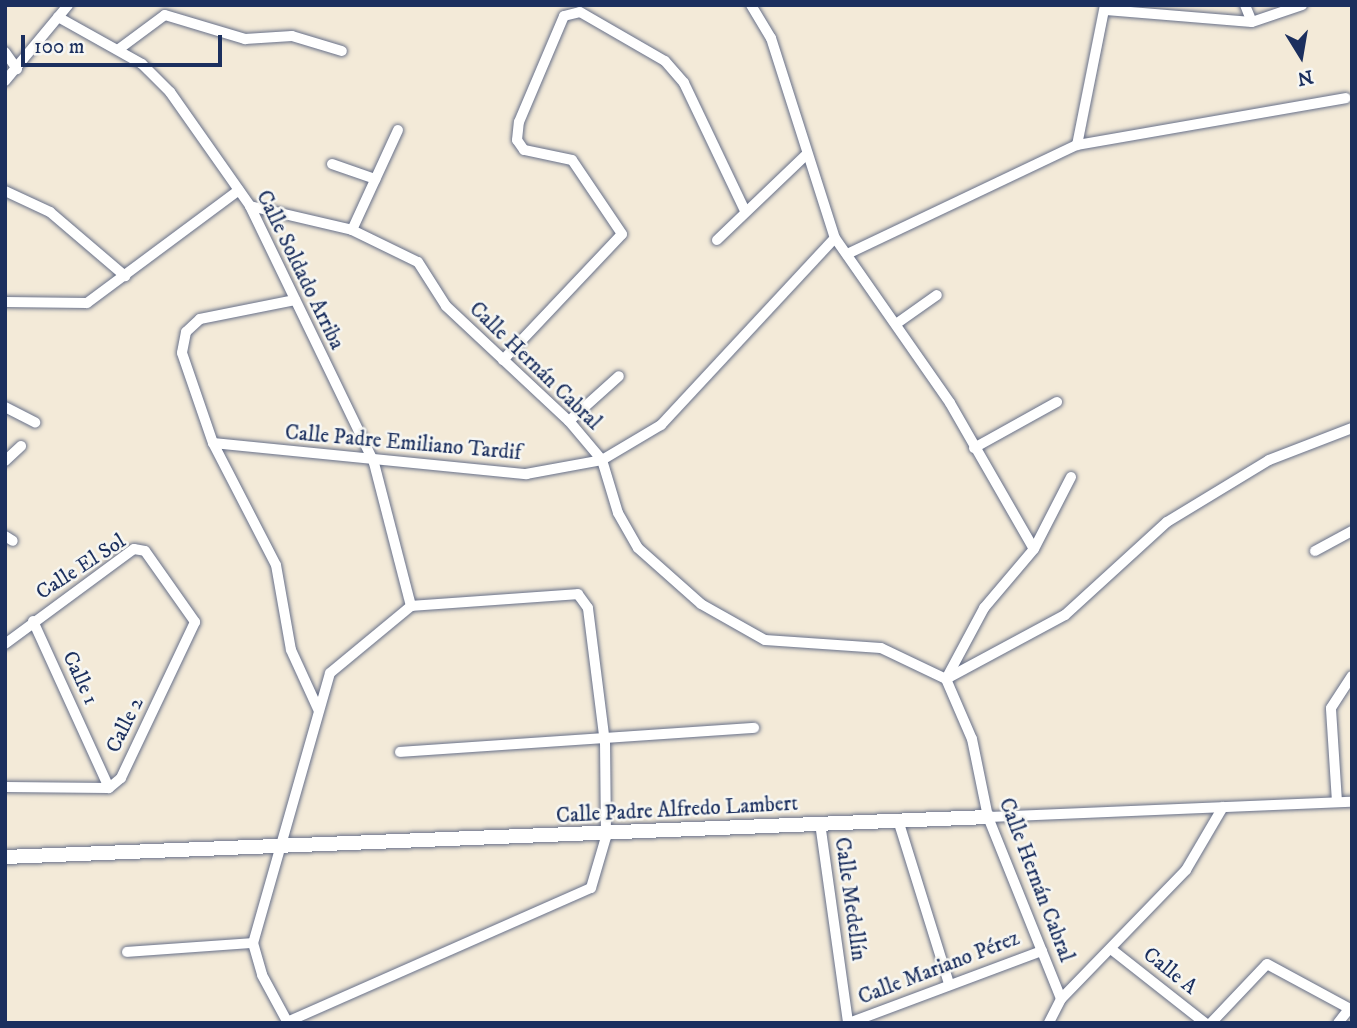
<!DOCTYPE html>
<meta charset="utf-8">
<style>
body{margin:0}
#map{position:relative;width:1357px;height:1028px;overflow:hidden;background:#f3ead8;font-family:"IM FELL DW Pica",serif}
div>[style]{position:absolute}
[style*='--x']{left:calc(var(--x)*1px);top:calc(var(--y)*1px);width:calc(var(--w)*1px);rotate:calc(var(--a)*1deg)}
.roads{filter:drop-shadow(0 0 2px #677089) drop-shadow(0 0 2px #677089)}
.minor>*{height:10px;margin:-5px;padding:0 5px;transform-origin:5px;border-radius:5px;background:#fff}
.tertiary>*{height:14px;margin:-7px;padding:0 7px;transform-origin:7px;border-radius:7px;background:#fff}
span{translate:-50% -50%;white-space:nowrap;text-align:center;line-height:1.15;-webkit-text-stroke:5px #f6f6f2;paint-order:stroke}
.street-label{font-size:21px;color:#1b2f5e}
.frame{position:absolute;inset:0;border:7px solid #1b2f5e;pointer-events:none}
.north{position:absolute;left:1266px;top:21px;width:70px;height:70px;-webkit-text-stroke:5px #f6f6f2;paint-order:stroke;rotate:169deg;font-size:19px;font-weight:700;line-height:28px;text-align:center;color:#1b2f5e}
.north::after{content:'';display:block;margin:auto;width:24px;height:32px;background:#1b2f5e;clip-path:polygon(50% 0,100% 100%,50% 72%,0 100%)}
.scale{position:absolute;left:21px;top:35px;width:201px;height:32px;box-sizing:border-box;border:4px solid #1b2f5e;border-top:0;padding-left:9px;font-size:21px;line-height:24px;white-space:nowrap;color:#1b2f5e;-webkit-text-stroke:5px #f6f6f2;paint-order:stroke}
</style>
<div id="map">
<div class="roads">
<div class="minor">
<div style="--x:751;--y:5;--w:39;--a:59"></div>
<div style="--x:771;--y:38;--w:210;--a:72.3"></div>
<div style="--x:835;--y:238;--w:201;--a:55.1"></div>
<div style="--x:950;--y:403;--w:168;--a:60.1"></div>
<div style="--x:1245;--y:5;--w:18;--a:68"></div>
<div style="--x:1106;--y:10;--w:146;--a:4.7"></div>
<div style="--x:1252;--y:22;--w:53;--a:-18.8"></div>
<div style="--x:58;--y:17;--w:96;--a:29.2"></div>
<div style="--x:142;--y:64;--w:40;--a:45"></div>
<div style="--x:170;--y:92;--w:139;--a:54.9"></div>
<div style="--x:250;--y:206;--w:285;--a:64.2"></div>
<div style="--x:374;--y:463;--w:148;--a:75.5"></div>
<div style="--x:119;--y:49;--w:57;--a:-36.5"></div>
<div style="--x:165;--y:15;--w:84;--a:16.7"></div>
<div style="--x:245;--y:39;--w:47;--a:-3.7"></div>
<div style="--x:292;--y:36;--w:52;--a:16.7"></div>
<div style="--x:5;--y:52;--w:21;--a:55"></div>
<div style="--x:5;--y:81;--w:99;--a:-50.3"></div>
<div style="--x:1077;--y:145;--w:143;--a:-78.7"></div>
<div style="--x:332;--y:164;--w:46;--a:19.2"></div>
<div style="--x:5;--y:191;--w:50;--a:25"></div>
<div style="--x:50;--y:212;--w:99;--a:40.5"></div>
<div style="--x:250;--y:206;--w:105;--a:13.2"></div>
<div style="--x:352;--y:230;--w:73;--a:25.9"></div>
<div style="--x:418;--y:262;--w:52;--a:57.5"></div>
<div style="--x:446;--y:306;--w:168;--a:43.1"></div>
<div style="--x:569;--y:421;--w:51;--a:49.8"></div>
<div style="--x:602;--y:460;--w:55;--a:73.2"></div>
<div style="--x:618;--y:513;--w:40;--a:60.3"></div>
<div style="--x:638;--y:548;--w:84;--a:41.6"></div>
<div style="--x:701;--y:604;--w:73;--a:29.4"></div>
<div style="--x:765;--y:640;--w:116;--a:3.9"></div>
<div style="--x:881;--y:648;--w:72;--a:25.5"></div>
<div style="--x:946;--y:679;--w:65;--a:66.6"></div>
<div style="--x:972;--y:739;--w:80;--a:78.4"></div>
<div style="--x:988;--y:817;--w:196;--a:68.1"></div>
<div style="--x:1061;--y:999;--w:27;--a:117"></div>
<div style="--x:352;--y:230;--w:110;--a:-65.3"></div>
<div style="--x:717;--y:240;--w:122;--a:-43.7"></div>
<div style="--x:847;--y:254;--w:255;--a:-25.4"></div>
<div style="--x:1077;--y:145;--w:273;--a:-9.9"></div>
<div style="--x:295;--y:300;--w:97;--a:168.7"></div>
<div style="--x:200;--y:319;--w:19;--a:137"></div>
<div style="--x:186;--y:332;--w:21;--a:101"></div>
<div style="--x:182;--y:353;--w:95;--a:71"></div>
<div style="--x:213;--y:443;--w:137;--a:62.7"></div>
<div style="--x:276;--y:565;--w:86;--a:80"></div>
<div style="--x:291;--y:650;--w:65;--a:65.4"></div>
<div style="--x:5;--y:302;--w:82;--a:0.7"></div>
<div style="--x:87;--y:303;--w:189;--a:-36.6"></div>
<div style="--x:896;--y:324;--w:50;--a:-35.3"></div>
<div style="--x:503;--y:360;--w:173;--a:-46.6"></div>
<div style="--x:622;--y:234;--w:89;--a:-124"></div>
<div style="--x:572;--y:160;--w:49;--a:-168.2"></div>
<div style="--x:524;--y:150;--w:12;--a:-125"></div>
<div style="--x:517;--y:140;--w:18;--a:-84"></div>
<div style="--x:519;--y:122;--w:115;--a:-67"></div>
<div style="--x:564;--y:16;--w:16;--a:-14"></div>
<div style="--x:580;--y:12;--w:98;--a:30"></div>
<div style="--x:665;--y:61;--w:29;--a:49"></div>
<div style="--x:684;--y:83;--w:142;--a:64.5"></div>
<div style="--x:5;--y:407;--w:34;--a:27"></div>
<div style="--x:569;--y:421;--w:67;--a:-42"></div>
<div style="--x:213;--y:443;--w:315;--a:5.7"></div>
<div style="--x:526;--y:474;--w:77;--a:-10.4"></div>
<div style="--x:602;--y:460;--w:69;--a:-30.7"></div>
<div style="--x:661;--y:425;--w:255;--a:-47.1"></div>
<div style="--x:974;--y:448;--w:95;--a:-29"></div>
<div style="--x:5;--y:461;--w:22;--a:-43"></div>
<div style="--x:5;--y:536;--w:9;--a:32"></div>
<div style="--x:1315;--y:551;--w:42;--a:-28.4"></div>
<div style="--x:33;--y:621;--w:183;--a:65.5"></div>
<div style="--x:5;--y:644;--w:160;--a:-36.4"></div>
<div style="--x:134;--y:549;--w:11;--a:10"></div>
<div style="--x:145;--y:551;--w:87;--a:54.8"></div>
<div style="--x:195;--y:622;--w:173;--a:115.4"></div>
<div style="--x:121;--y:778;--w:16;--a:140"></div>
<div style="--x:109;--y:788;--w:104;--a:-179.4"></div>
<div style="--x:946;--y:679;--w:135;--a:-28.3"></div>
<div style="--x:1065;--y:615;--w:138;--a:-42.4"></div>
<div style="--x:1167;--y:522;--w:119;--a:-31.3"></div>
<div style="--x:1269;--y:460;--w:89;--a:-21.1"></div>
<div style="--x:946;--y:679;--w:81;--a:-61.8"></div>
<div style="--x:984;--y:608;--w:77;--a:-49.7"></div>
<div style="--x:1034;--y:549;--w:81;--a:-62.8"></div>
<div style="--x:400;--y:752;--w:355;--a:-3.9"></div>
<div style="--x:1337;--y:802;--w:94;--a:-93.7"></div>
<div style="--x:1331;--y:708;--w:38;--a:-57"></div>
<div style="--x:988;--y:817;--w:364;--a:-2.4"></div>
<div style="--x:898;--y:820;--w:169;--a:72.7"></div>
<div style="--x:820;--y:823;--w:202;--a:82"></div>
<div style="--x:1111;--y:949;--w:120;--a:38.2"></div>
<div style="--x:127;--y:952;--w:126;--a:-4.1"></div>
<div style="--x:1061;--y:999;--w:180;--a:-45.9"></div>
<div style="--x:1186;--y:870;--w:73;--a:-59.6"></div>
<div style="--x:287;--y:1022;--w:332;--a:-23.8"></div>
<div style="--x:591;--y:888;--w:53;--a:-73.6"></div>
<div style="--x:606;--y:837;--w:94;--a:-90.6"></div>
<div style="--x:605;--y:743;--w:136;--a:-97.2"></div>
<div style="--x:588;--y:608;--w:17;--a:-126"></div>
<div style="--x:578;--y:594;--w:167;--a:175.9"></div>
<div style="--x:411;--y:606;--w:105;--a:140.4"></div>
<div style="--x:330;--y:673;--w:281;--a:105.9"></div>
<div style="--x:253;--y:943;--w:33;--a:74"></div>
<div style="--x:262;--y:975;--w:55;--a:61.6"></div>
<div style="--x:849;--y:1023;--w:206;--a:-20.5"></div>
<div style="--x:1211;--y:1023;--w:81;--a:-46.5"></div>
<div style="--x:1267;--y:964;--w:97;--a:28.4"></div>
<div style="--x:1338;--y:1023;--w:18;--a:-52"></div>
</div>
<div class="tertiary">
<div style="--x:5;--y:857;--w:984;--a:-2.33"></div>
</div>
</div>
<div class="street-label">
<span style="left:300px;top:270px;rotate:64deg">Calle Soldado Arriba</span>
<span style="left:535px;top:366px;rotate:44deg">Calle Hernán Cabral</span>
<span style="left:403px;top:443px;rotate:5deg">Calle Padre Emiliano Tardif</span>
<span style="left:81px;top:567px;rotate:-33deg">Calle El Sol</span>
<span style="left:80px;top:678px;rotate:65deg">Calle 1</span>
<span style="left:125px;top:725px;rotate:-64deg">Calle 2</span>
<span style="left:677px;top:810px;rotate:-3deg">Calle Padre Alfredo Lambert</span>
<span style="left:1036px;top:880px;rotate:69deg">Calle Hernán Cabral</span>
<span style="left:850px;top:899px;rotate:82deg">Calle Medellín</span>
<span style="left:939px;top:968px;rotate:-21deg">Calle Mariano Pérez</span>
<span style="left:1170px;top:971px;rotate:38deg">Calle A</span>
</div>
<div class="frame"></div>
<div class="north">N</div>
<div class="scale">100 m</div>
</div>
